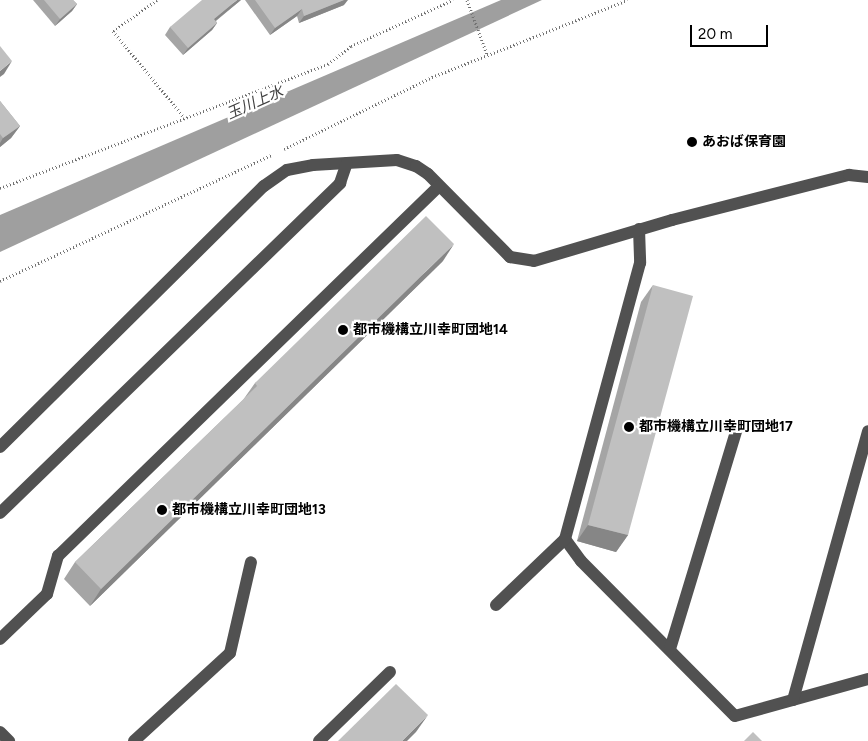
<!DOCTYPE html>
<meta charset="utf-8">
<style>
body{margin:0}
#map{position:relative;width:868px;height:741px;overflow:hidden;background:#fff;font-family:Figtree,"Noto Sans JP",sans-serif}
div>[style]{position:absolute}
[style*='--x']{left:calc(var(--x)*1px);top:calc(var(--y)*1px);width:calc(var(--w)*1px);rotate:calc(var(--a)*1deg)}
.water>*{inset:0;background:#9f9f9f}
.path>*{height:3px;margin-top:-1.5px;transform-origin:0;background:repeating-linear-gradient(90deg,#737373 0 1px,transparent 0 3.5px)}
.minor>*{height:12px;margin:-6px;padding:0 6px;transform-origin:6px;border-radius:6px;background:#515151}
.wall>*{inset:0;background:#a5a5a5}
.shaded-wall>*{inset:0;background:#868686}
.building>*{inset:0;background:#c0c0c0}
.dots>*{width:14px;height:14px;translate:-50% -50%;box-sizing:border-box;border:2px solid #fff;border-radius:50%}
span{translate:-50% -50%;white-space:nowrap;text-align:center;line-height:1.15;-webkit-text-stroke:4.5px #fff;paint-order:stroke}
.poi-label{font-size:14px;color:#000;font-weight:700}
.left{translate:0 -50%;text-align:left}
.water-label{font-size:15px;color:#404040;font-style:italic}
.scale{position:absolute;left:690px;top:25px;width:78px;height:22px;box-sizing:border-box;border:2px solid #000;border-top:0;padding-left:6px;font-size:15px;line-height:18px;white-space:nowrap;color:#000;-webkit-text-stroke:4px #fff;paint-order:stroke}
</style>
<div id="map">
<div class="water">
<div style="clip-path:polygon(501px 0,542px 0,0 252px,0 215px)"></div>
</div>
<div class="path">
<div style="--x:157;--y:0;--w:54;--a:144.8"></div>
<div style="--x:113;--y:31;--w:112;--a:50.5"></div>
<div style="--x:467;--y:0;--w:58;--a:69.7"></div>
<div style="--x:284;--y:149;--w:165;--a:-25.9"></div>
<div style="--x:432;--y:77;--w:210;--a:-21.5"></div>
<div style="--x:0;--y:188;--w:351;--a:-20.7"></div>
<div style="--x:328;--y:64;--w:29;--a:-38"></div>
<div style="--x:351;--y:46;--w:112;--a:-24.3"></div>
<div style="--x:0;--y:281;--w:300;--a:-24.9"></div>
</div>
<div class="minor">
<div style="--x:639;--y:229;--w:34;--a:88"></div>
<div style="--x:640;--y:263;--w:286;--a:105.2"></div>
<div style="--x:565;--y:539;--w:27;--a:54"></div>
<div style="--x:581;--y:561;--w:218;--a:45.2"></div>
<div style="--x:735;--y:716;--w:138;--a:-15.5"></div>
<div style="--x:0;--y:447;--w:371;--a:-44.7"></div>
<div style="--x:264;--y:186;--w:28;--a:-35"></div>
<div style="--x:287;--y:170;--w:26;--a:-11"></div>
<div style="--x:313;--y:165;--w:84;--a:-3.4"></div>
<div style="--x:397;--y:160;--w:20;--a:18"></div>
<div style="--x:416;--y:166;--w:14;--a:34"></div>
<div style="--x:428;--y:174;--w:117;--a:45.3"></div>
<div style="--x:510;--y:257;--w:24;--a:9"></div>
<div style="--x:534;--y:261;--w:144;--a:-16.5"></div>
<div style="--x:672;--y:220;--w:183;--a:-14.3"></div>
<div style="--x:849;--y:175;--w:19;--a:6"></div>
<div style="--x:0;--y:513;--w:474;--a:-44.1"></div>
<div style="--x:340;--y:183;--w:21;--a:-71"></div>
<div style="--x:496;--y:605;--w:95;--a:-43.7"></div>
<div style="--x:0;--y:639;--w:65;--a:-43.8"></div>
<div style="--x:47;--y:594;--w:40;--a:-74"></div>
<div style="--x:58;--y:556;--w:531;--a:-44.16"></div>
<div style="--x:670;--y:649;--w:234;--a:-73.1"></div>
<div style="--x:793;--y:700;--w:279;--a:-74.4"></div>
<div style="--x:0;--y:732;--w:13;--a:45"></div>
<div style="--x:134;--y:741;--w:130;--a:-42.5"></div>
<div style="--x:230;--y:653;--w:93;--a:-77"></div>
<div style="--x:319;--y:741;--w:99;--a:-44.2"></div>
</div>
<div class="wall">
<div style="clip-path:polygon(33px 0,73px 0,77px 4px,72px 11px,55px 26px)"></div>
<div style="clip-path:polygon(241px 0,216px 21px,217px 23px,212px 30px,183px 55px,165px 35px,170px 27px)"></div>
<div style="clip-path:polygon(245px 0,344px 0,344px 5px,299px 23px,297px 16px,270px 35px)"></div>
<div style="clip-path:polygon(0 101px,20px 126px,11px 138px,0 147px)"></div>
<div style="clip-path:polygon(443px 261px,90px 606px,64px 579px,75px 562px,243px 400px,255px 383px)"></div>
<div style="clip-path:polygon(653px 285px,628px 535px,616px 552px,577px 541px,641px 302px)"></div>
</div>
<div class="shaded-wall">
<div style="clip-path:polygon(237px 0,241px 0,209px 26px,214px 19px)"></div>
<div style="clip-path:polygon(344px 0,348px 0,344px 5px,299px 23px,304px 16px)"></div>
<div style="clip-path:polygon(77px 4px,72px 11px,55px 26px,60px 19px)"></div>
<div style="clip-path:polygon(302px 9px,297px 16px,270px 35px,275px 28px)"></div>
<div style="clip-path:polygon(217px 23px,212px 30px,183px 55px,188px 48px)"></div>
<div style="clip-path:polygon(12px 61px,4px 74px,0 77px,0 71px)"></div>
<div style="clip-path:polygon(20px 126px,11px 138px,0 147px,0 143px,3px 138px)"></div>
<div style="clip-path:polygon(454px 244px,443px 261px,90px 606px,101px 589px)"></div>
<div style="clip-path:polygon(588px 525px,628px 535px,616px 552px,577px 541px)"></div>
<div style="clip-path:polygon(428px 715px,416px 732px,407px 741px,402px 741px)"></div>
</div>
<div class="building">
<div style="clip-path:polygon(44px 0,73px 0,77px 4px,60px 19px)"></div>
<div style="clip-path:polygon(202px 0,237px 0,214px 19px,217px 23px,188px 48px,170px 27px)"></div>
<div style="clip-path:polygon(255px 0,344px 0,304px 16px,302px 9px,275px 28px)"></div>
<div style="clip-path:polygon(0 46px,12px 61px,0 71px)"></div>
<div style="clip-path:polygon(0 101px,20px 126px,3px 138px,0 134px)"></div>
<div style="clip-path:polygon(426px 216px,454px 244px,101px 589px,75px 562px,257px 386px,255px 383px)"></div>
<div style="clip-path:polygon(653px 285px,693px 296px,628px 535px,588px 525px)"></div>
<div style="clip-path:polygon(396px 684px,428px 715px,402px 741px,338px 741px)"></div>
<div style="clip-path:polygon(753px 732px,762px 741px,744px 741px)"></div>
</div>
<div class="dots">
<div style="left:692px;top:142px;background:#000"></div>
<div style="left:343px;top:330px;background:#000"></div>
<div style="left:629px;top:427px;background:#000"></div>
<div style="left:162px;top:510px;background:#000"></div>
</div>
<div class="poi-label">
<span class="left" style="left:702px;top:142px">あおば保育園</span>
<span class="left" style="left:353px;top:330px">都市機構立川幸町団地14</span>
<span class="left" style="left:639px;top:427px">都市機構立川幸町団地17</span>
<span class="left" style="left:172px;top:510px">都市機構立川幸町団地13</span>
</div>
<div class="water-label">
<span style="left:255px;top:103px;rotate:-24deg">玉川上水</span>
</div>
<div class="scale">20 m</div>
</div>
